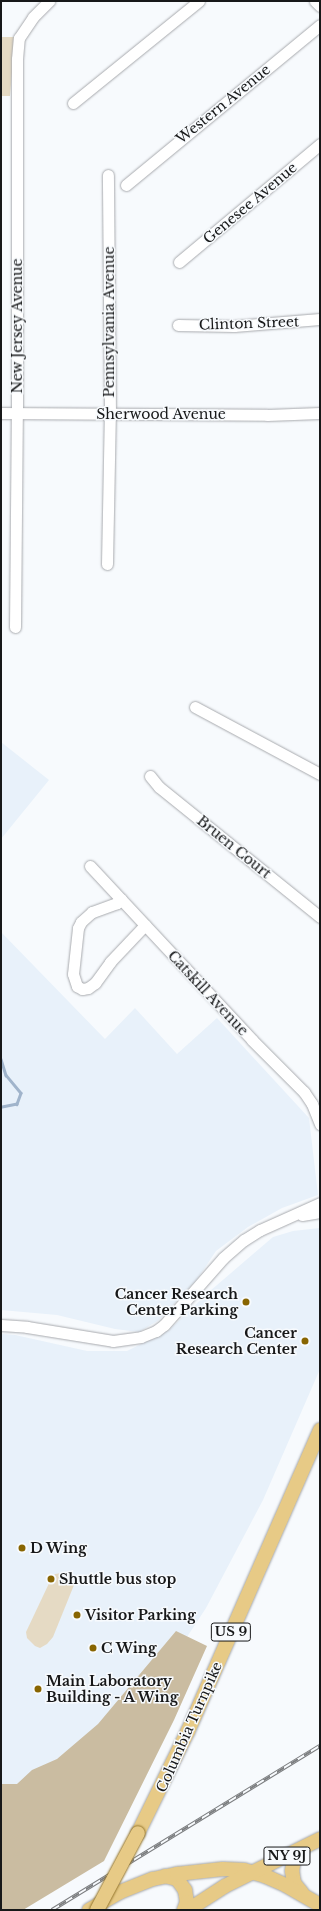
<!DOCTYPE html>
<style>
body{margin:0}
#map{position:relative;width:321px;height:1911px;overflow:hidden;background:#f7fafd;font-family:"Libre Baskerville",serif}
div>[style]{position:absolute}
[style*='--x']{left:calc(var(--x)*1px);top:calc(var(--y)*1px);width:calc(var(--w)*1px);rotate:calc(var(--a)*1deg)}
.built>*{inset:0;background:#e8f1fa}
.green>*{inset:0;background:#e5dac4}
.forest>*{inset:0;background:#cabca1}
.stream>*{height:2.5px;margin:-1.25px;padding:0 1.25px;transform-origin:1.25px;border-radius:1.25px;background:#a0b4cb}
.roads{filter:drop-shadow(0 0 1px #a8aaae) drop-shadow(0 0 1px #a8aaae)}
.minor>*{height:11px;margin:-5.5px;padding:0 5.5px;transform-origin:5.5px;border-radius:5.5px;background:#fff}
.major>*{height:14px;margin:-7px;padding:0 7px;transform-origin:7px;border-radius:7px;background:#e7ca86}
.rail>*{height:4px;margin-top:-2px;transform-origin:0;background:repeating-linear-gradient(90deg,#f7fafd 0 8px,#7c7e80 0 16px);box-sizing:border-box;border-block:1px solid #7c7e80}
.bridges{filter:drop-shadow(0 0 1px #94752c) drop-shadow(0 0 1px #94752c)}
.major-bridge>*{height:14px;margin:-7px;padding:0 7px;transform-origin:7px;border-radius:7px;background:#e7ca86}
.dots>*{width:11px;height:11px;translate:-50% -50%;box-sizing:border-box;border:2px solid #f7fafd;border-radius:50%}
span{translate:-50% -50%;white-space:nowrap;text-align:center;line-height:1.15;-webkit-text-stroke:3px #f7fafd;paint-order:stroke}
.shield-label span{padding:1px 3px;background:#f7fafd;border:1px solid;border-radius:3px;-webkit-text-stroke-width:0}
.shield-label{font-size:13px;color:#171819;font-weight:700}
.street-label{font-size:14px;color:#171819}
.poi-label{font-size:14px;color:#171819;font-weight:700}
.right{translate:-100% -50%;text-align:right}
.left{translate:0 -50%;text-align:left}
.frame{position:absolute;inset:0;border:2px solid #171819;pointer-events:none}
</style>
<div id="map">
<div class="built">
<div style="clip-path:polygon(1px 742px,49px 780px,1px 839px)"></div>
<div style="clip-path:polygon(1px 932px,105px 1039px,135px 1008px,177px 1054px,217px 1018px,309px 1118px,318px 1195px,282px 1208px,248px 1227px,216px 1251px,198px 1278px,159px 1320px,139px 1332px,115px 1329px,57px 1315px,1px 1310px)"></div>
<div style="clip-path:polygon(320px 1228px,320px 1369px,263px 1500px,206px 1608px,86px 1791px,1px 1855px,1px 1334px,15px 1335px,87px 1351px,127px 1351px,169px 1330px,210px 1291px,273px 1237px,293px 1231px)"></div>
</div>
<div class="green">
<div style="clip-path:polygon(1px 37px,15px 37px,10px 96px,1px 96px)"></div>
<div style="clip-path:polygon(62px 1573px,67px 1574px,72px 1578px,74px 1585px,53px 1637px,47px 1644px,40px 1648px,35px 1646px,27px 1638px,26px 1632px,52px 1577px,55px 1574px)"></div>
</div>
<div class="forest">
<div style="clip-path:polygon(176px 1631px,207px 1646px,174px 1720px,104px 1861px,23px 1910px,1px 1910px,1px 1784px,17px 1784px,32px 1770px,57px 1759px,98px 1724px)"></div>
</div>
<div class="stream">
<div style="--x:1;--y:1059;--w:17;--a:73"></div>
<div style="--x:6;--y:1075;--w:23;--a:50"></div>
<div style="--x:21;--y:1093;--w:12;--a:110"></div>
<div style="--x:17;--y:1104;--w:16;--a:169"></div>
</div>
<div class="roads">
<div class="minor">
<div style="--x:315;--y:1;--w:7;--a:45"></div>
<div style="--x:73;--y:103;--w:162;--a:-39"></div>
<div style="--x:126;--y:185;--w:251;--a:-39.5"></div>
<div style="--x:179;--y:262;--w:184;--a:-39.9"></div>
<div style="--x:178;--y:325;--w:56;--a:1"></div>
<div style="--x:234;--y:326;--w:86;--a:-4.7"></div>
<div style="--x:1;--y:413;--w:266;--a:0.4"></div>
<div style="--x:267;--y:415;--w:53;--a:-2.2"></div>
<div style="--x:107;--y:564;--w:150;--a:-88.9"></div>
<div style="--x:110;--y:414;--w:239;--a:-90.5"></div>
<div style="--x:15;--y:627;--w:214;--a:-89.5"></div>
<div style="--x:17;--y:413;--w:354;--a:-90"></div>
<div style="--x:17;--y:59;--w:21;--a:-85"></div>
<div style="--x:19;--y:38;--w:25;--a:-56"></div>
<div style="--x:33;--y:17;--w:23;--a:-45"></div>
<div style="--x:195;--y:707;--w:142;--a:28.2"></div>
<div style="--x:150;--y:776;--w:14;--a:51"></div>
<div style="--x:159;--y:787;--w:207;--a:38.9"></div>
<div style="--x:90;--y:866;--w:238;--a:47"></div>
<div style="--x:252;--y:1040;--w:74;--a:45"></div>
<div style="--x:304;--y:1092;--w:14;--a:56"></div>
<div style="--x:312;--y:1104;--w:22;--a:68"></div>
<div style="--x:121;--y:899;--w:6;--a:135"></div>
<div style="--x:117;--y:903;--w:27;--a:160"></div>
<div style="--x:92;--y:912;--w:15;--a:138"></div>
<div style="--x:81;--y:922;--w:7;--a:117"></div>
<div style="--x:78;--y:928;--w:46;--a:96.2"></div>
<div style="--x:73;--y:974;--w:13;--a:72"></div>
<div style="--x:77;--y:986;--w:6;--a:31"></div>
<div style="--x:82;--y:989;--w:6;--a:-9"></div>
<div style="--x:88;--y:988;--w:9;--a:-36"></div>
<div style="--x:95;--y:983;--w:26;--a:-54"></div>
<div style="--x:110;--y:962;--w:51;--a:-46.6"></div>
<div style="--x:302;--y:1215;--w:18;--a:-9"></div>
<div style="--x:1;--y:1325;--w:26;--a:4"></div>
<div style="--x:27;--y:1327;--w:87;--a:9.2"></div>
<div style="--x:113;--y:1341;--w:28;--a:-8"></div>
<div style="--x:141;--y:1337;--w:16;--a:-22"></div>
<div style="--x:156;--y:1331;--w:10;--a:-37"></div>
<div style="--x:164;--y:1325;--w:89;--a:-48.6"></div>
<div style="--x:223;--y:1258;--w:28;--a:-41"></div>
<div style="--x:244;--y:1240;--w:19;--a:-32"></div>
<div style="--x:260;--y:1230;--w:66;--a:-24.2"></div>
</div>
<div class="major">
<div style="--x:138;--y:1833;--w:114;--a:-63.9"></div>
<div style="--x:188;--y:1731;--w:329;--a:-66.3"></div>
<div style="--x:165;--y:1876;--w:12;--a:14"></div>
<div style="--x:177;--y:1879;--w:14;--a:54"></div>
<div style="--x:185;--y:1890;--w:12;--a:81"></div>
<div style="--x:187;--y:1902;--w:9;--a:111"></div>
<div style="--x:302;--y:1893;--w:13;--a:-129"></div>
<div style="--x:294;--y:1883;--w:12;--a:-99"></div>
<div style="--x:292;--y:1871;--w:11;--a:-80"></div>
<div style="--x:294;--y:1860;--w:13;--a:-51"></div>
<div style="--x:89;--y:1910;--w:36;--a:-30"></div>
<div style="--x:120;--y:1892;--w:35;--a:-22"></div>
<div style="--x:153;--y:1879;--w:25;--a:-12"></div>
<div style="--x:177;--y:1874;--w:46;--a:-6.2"></div>
<div style="--x:223;--y:1869;--w:21;--a:3"></div>
<div style="--x:244;--y:1870;--w:22;--a:16"></div>
<div style="--x:265;--y:1876;--w:22;--a:24"></div>
<div style="--x:285;--y:1885;--w:40;--a:29.7"></div>
<div style="--x:188;--y:1910;--w:44;--a:-33"></div>
<div style="--x:225;--y:1886;--w:106;--a:-26.3"></div>
</div>
</div>
<div class="rail">
<div style="--x:52;--y:1910;--w:314;--a:-31.5"></div>
</div>
<div class="bridges">
<div class="major-bridge">
<div style="--x:97;--y:1910;--w:87;--a:-62"></div>
</div>
</div>
<div class="dots">
<div style="left:246px;top:1302px;background:#886501"></div>
<div style="left:305px;top:1341px;background:#886501"></div>
<div style="left:22px;top:1548px;background:#886501"></div>
<div style="left:51px;top:1579px;background:#886501"></div>
<div style="left:77px;top:1615px;background:#886501"></div>
<div style="left:93px;top:1648px;background:#886501"></div>
<div style="left:38px;top:1689px;background:#886501"></div>
</div>
<div class="shield-label">
<span style="left:231px;top:1632px">US 9</span>
<span style="left:287px;top:1856px">NY 9J</span>
</div>
<div class="street-label">
<span style="left:223px;top:104px;rotate:-39deg">Western Avenue</span>
<span style="left:250px;top:203px;rotate:-40deg">Genesee Avenue</span>
<span style="left:109px;top:322px;rotate:-90deg">Pennsylvania Avenue</span>
<span style="left:249px;top:323px;rotate:-2deg">Clinton Street</span>
<span style="left:17px;top:326px;rotate:-90deg">New Jersey Avenue</span>
<span style="left:161px;top:414px">Sherwood Avenue</span>
<span style="left:234px;top:847px;rotate:39deg">Bruen Court</span>
<span style="left:208px;top:993px;rotate:47deg">Catskill Avenue</span>
<span style="left:189px;top:1727px;rotate:-66deg">Columbia Turnpike</span>
</div>
<div class="poi-label">
<span class="right" style="left:238px;top:1302px">Cancer Research<br>Center Parking</span>
<span class="right" style="left:297px;top:1341px">Cancer<br>Research Center</span>
<span class="left" style="left:30px;top:1548px">D Wing</span>
<span class="left" style="left:59px;top:1579px">Shuttle bus stop</span>
<span class="left" style="left:85px;top:1615px">Visitor Parking</span>
<span class="left" style="left:101px;top:1648px">C Wing</span>
<span class="left" style="left:46px;top:1689px">Main Laboratory<br>Building - A Wing</span>
</div>
<div class="frame"></div>
</div>
